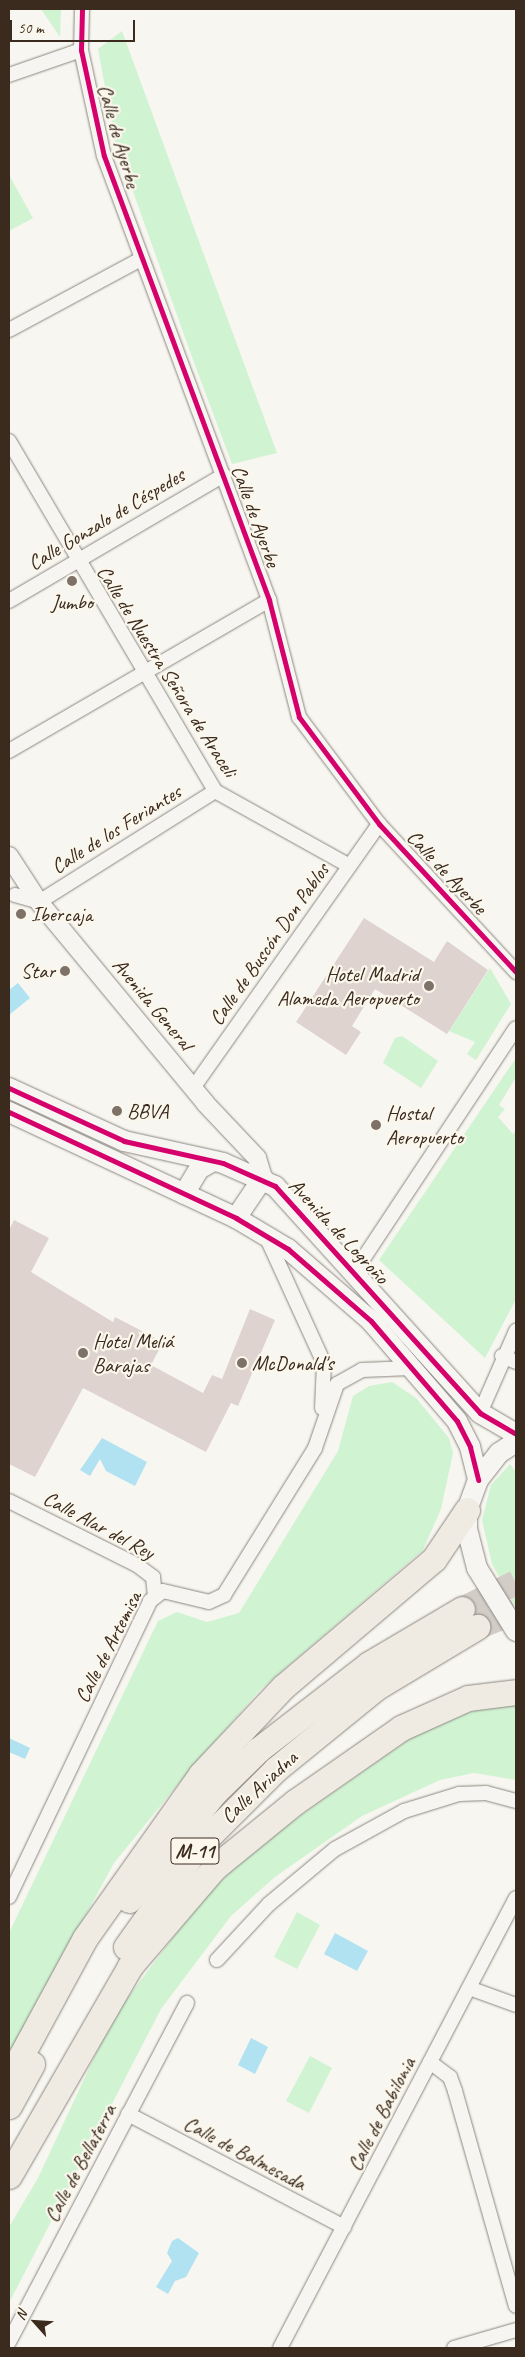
<!DOCTYPE html>
<meta charset="utf-8">
<style>
body{margin:0}
#map{position:relative;width:525px;height:2357px;overflow:hidden;background:#f8f6f0;font-family:Caveat,sans-serif}
div>[style]{position:absolute}
[style*='--x']{left:calc(var(--x)*1px);top:calc(var(--y)*1px);width:calc(var(--w)*1px);rotate:calc(var(--a)*1deg)}
.green>*{inset:0;background:#d0f3d2}
.water>*{inset:0;background:#b0e2f2}
.building>*{inset:0;background:#dfd3d0}
.motorway-tunnel>*{height:25px;margin-top:-12.5px;transform-origin:0;background:repeating-linear-gradient(90deg,#d2cdc6 0 25px,transparent 0 37px)}
.roads{filter:drop-shadow(0 0 1px #8b8781) drop-shadow(0 0 1px #8b8781)}
.minor>*{height:14px;margin:-7px;padding:0 7px;transform-origin:7px;border-radius:7px;background:#f6f5f1}
.tertiary>*{height:18px;margin:-9px;padding:0 9px;transform-origin:9px;border-radius:9px;background:#f6f5f1}
.secondary>*{height:20px;margin:-10px;padding:0 10px;transform-origin:10px;border-radius:10px;background:#f6f5f1}
.motorway>*{height:25px;margin:-12.5px;padding:0 12.5px;transform-origin:12.5px;border-radius:12.5px;background:#f0ebe2}
.cycleway>*{height:5px;margin:-2.5px;padding:0 2.5px;transform-origin:2.5px;border-radius:2.5px;background:#d6006c}
.dots>*{width:14px;height:14px;translate:-50% -50%;box-sizing:border-box;border:2px solid #fbf7ec;border-radius:50%}
span{translate:-50% -50%;white-space:nowrap;text-align:center;line-height:1.15;-webkit-text-stroke:4.5px #fbf7ec;paint-order:stroke}
.shield-label span{padding:1px 4px;background:#fbf7ec;border:1px solid;border-radius:4px;-webkit-text-stroke-width:0}
.shield-label{font-size:20px;color:#3b2a1e;font-weight:700}
.street-label{font-size:21px;color:#3b2a1e}
.poi-label{font-size:21px;color:#3b2a1e}
.left{translate:0 -50%;text-align:left}
.right{translate:-100% -50%;text-align:right}
.frame{position:absolute;inset:0;border:10px solid #3b2a1e;pointer-events:none}
.north{position:absolute;left:10px;top:2297px;width:50px;height:50px;-webkit-text-stroke:4px #fbf7ec;paint-order:stroke;rotate:296deg;font-size:14px;font-weight:700;line-height:20px;text-align:center;color:#3b2a1e}
.north::after{content:'';display:block;margin:auto;width:18px;height:22px;background:#3b2a1e;clip-path:polygon(50% 0,100% 100%,50% 72%,0 100%)}
.scale{position:absolute;left:10px;top:20px;width:125px;height:22px;box-sizing:border-box;border:2px solid #3b2a1e;border-top:0;padding-left:6px;font-size:15px;line-height:18px;white-space:nowrap;color:#3b2a1e;-webkit-text-stroke:4px #fbf7ec;paint-order:stroke}
</style>
<div id="map">
<div class="green">
<div style="clip-path:polygon(41px 9px,61px 9px,60px 37px)"></div>
<div style="clip-path:polygon(122px 31px,204px 255px,277px 453px,232px 464px,193px 360px,115px 141px,98px 49px)"></div>
<div style="clip-path:polygon(9px 175px,33px 218px,9px 231px)"></div>
<div style="clip-path:polygon(490px 968px,511px 1004px,476px 1060px,467px 1054px,475px 1042px,449px 1031px)"></div>
<div style="clip-path:polygon(402px 1036px,438px 1061px,421px 1088px,383px 1063px,395px 1038px)"></div>
<div style="clip-path:polygon(516px 1058px,516px 1077px,499px 1105px,505px 1109px,498px 1117px,513px 1134px,516px 1131px,516px 1299px,485px 1358px,379px 1260px)"></div>
<div style="clip-path:polygon(392px 1382px,416px 1398px,449px 1438px,453px 1453px,441px 1509px,423px 1550px,259px 1691px,179px 1783px,114px 1863px,9px 2056px,9px 1933px,158px 1621px,177px 1612px,207px 1622px,239px 1613px,338px 1451px,353px 1396px,369px 1386px)"></div>
<div style="clip-path:polygon(510px 1464px,516px 1472px,516px 1608px,492px 1564px,482px 1520px,491px 1485px)"></div>
<div style="clip-path:polygon(516px 1705px,516px 1780px,474px 1773px,440px 1780px,362px 1816px,275px 1877px,231px 1916px,161px 2009px,9px 2303px,9px 2227px,38px 2178px,113px 2017px,203px 1898px,260px 1844px,421px 1731px,481px 1708px)"></div>
<div style="clip-path:polygon(297px 1912px,320px 1925px,297px 1969px,274px 1957px)"></div>
<div style="clip-path:polygon(310px 2056px,332px 2068px,309px 2113px,286px 2101px)"></div>
</div>
<div class="water">
<div style="clip-path:polygon(18px 983px,30px 998px,9px 1015px,9px 990px)"></div>
<div style="clip-path:polygon(102px 1438px,147px 1462px,135px 1486px,106px 1471px,100px 1459px,90px 1476px,80px 1470px)"></div>
<div style="clip-path:polygon(9px 1738px,30px 1748px,25px 1759px,9px 1752px)"></div>
<div style="clip-path:polygon(335px 1933px,368px 1951px,357px 1971px,324px 1954px)"></div>
<div style="clip-path:polygon(251px 2038px,268px 2047px,255px 2074px,238px 2065px)"></div>
<div style="clip-path:polygon(178px 2238px,199px 2253px,186px 2277px,175px 2281px,168px 2294px,156px 2287px,172px 2261px,167px 2253px,172px 2241px)"></div>
</div>
<div class="building">
<div style="clip-path:polygon(364px 918px,434px 962px,447px 941px,488px 970px,447px 1034px,375px 989px,352px 1026px,361px 1032px,346px 1055px,296px 1022px)"></div>
<div style="clip-path:polygon(14px 1220px,49px 1238px,31px 1272px,113px 1322px,115px 1317px,163px 1342px,151px 1365px,203px 1393px,212px 1375px,222px 1379px,250px 1309px,275px 1320px,238px 1406px,231px 1403px,206px 1452px,83px 1388px,35px 1477px,9px 1464px,9px 1230px)"></div>
</div>
<div class="motorway-tunnel">
<div style="--x:462;--y:1609;--w:60;--a:-26.6"></div>
<div style="--x:477;--y:1627;--w:42;--a:-22.3"></div>
</div>
<div class="roads">
<div class="minor">
<div style="--x:82;--y:9;--w:41;--a:91.4"></div>
<div style="--x:81;--y:50;--w:108;--a:77.8"></div>
<div style="--x:104;--y:156;--w:474;--a:69.6"></div>
<div style="--x:269;--y:600;--w:121;--a:75.6"></div>
<div style="--x:299;--y:717;--w:134;--a:53.2"></div>
<div style="--x:379;--y:824;--w:202;--a:47.2"></div>
<div style="--x:9;--y:75;--w:76;--a:-19.1"></div>
<div style="--x:9;--y:330;--w:150;--a:-28.3"></div>
<div style="--x:9;--y:441;--w:406;--a:59.5"></div>
<div style="--x:215;--y:791;--w:152;--a:29.1"></div>
<div style="--x:9;--y:601;--w:249;--a:-30.4"></div>
<div style="--x:9;--y:751;--w:301;--a:-30.1"></div>
<div style="--x:15;--y:895;--w:25;--a:16"></div>
<div style="--x:39;--y:902;--w:208;--a:-32.2"></div>
<div style="--x:193;--y:1088;--w:323;--a:-54.8"></div>
<div style="--x:266;--y:1236;--w:140;--a:65.5"></div>
<div style="--x:324;--y:1363;--w:45;--a:92.5"></div>
<div style="--x:355;--y:1271;--w:291;--a:-56.5"></div>
<div style="--x:502;--y:1356;--w:15;--a:23"></div>
<div style="--x:480;--y:1413;--w:90;--a:-66.3"></div>
<div style="--x:9;--y:1501;--w:143;--a:26.6"></div>
<div style="--x:137;--y:1565;--w:20;--a:37"></div>
<div style="--x:153;--y:1577;--w:18;--a:84"></div>
<div style="--x:9;--y:1897;--w:328;--a:-64.5"></div>
<div style="--x:150;--y:1601;--w:16;--a:-38"></div>
<div style="--x:163;--y:1591;--w:47;--a:13.4"></div>
<div style="--x:209;--y:1602;--w:17;--a:-25"></div>
<div style="--x:224;--y:1595;--w:173;--a:-58.2"></div>
<div style="--x:315;--y:1448;--w:68;--a:-71"></div>
<div style="--x:337;--y:1384;--w:29;--a:-29"></div>
<div style="--x:362;--y:1370;--w:49;--a:-2.3"></div>
<div style="--x:217;--y:1960;--w:76;--a:-47.1"></div>
<div style="--x:269;--y:1904;--w:86;--a:-39.8"></div>
<div style="--x:335;--y:1849;--w:79;--a:-28.8"></div>
<div style="--x:404;--y:1811;--w:58;--a:-17.2"></div>
<div style="--x:459;--y:1794;--w:27;--a:-2"></div>
<div style="--x:486;--y:1793;--w:31;--a:15"></div>
<div style="--x:469;--y:1988;--w:50;--a:19.9"></div>
<div style="--x:430;--y:2062;--w:25;--a:37"></div>
<div style="--x:450;--y:2077;--w:15;--a:70"></div>
<div style="--x:455;--y:2091;--w:223;--a:74.2"></div>
<div style="--x:128;--y:2114;--w:244;--a:27.6"></div>
<div style="--x:9;--y:2342;--w:383;--a:-62.3"></div>
<div style="--x:280;--y:2348;--w:508;--a:-62.33"></div>
<div style="--x:454;--y:2348;--w:65;--a:-16.2"></div>
</div>
<div class="tertiary">
<div style="--x:9;--y:856;--w:55;--a:56.9"></div>
<div style="--x:39;--y:902;--w:261;--a:50.4"></div>
<div style="--x:205;--y:1103;--w:76;--a:46.6"></div>
<div style="--x:257;--y:1158;--w:21;--a:73"></div>
</div>
<div class="secondary">
<div style="--x:9;--y:1088;--w:127;--a:24.7"></div>
<div style="--x:124;--y:1141;--w:101;--a:12.5"></div>
<div style="--x:223;--y:1163;--w:57;--a:23.9"></div>
<div style="--x:275;--y:1186;--w:306;--a:47.9"></div>
<div style="--x:480;--y:1413;--w:42;--a:30.3"></div>
<div style="--x:9;--y:1112;--w:251;--a:25"></div>
<div style="--x:236;--y:1218;--w:61;--a:30.8"></div>
<div style="--x:288;--y:1249;--w:110;--a:40.9"></div>
<div style="--x:371;--y:1321;--w:132;--a:49.3"></div>
<div style="--x:457;--y:1421;--w:29;--a:63"></div>
<div style="--x:470;--y:1447;--w:34;--a:76"></div>
<div style="--x:184;--y:1194;--w:29;--a:-59"></div>
<div style="--x:199;--y:1169;--w:16;--a:-30"></div>
<div style="--x:236;--y:1218;--w:48;--a:-56"></div>
<div style="--x:516;--y:1442;--w:20;--a:147"></div>
<div style="--x:499;--y:1453;--w:34;--a:128"></div>
<div style="--x:478;--y:1480;--w:32;--a:110"></div>
<div style="--x:467;--y:1510;--w:19;--a:90"></div>
<div style="--x:467;--y:1529;--w:40;--a:75.6"></div>
<div style="--x:477;--y:1568;--w:74;--a:58.2"></div>
</div>
<div class="motorway">
<div style="--x:129;--y:1900;--w:137;--a:-51.5"></div>
<div style="--x:214;--y:1793;--w:62;--a:-44.3"></div>
<div style="--x:258;--y:1750;--w:140;--a:-37.8"></div>
<div style="--x:369;--y:1664;--w:108;--a:-30.6"></div>
<div style="--x:126;--y:1947;--w:120;--a:-54.5"></div>
<div style="--x:196;--y:1849;--w:113;--a:-45"></div>
<div style="--x:276;--y:1769;--w:130;--a:-39.1"></div>
<div style="--x:377;--y:1687;--w:117;--a:-31"></div>
<div style="--x:9;--y:2078;--w:159;--a:-61.5"></div>
<div style="--x:85;--y:1938;--w:201;--a:-54.7"></div>
<div style="--x:201;--y:1774;--w:120;--a:-46.7"></div>
<div style="--x:283;--y:1687;--w:198;--a:-40.3"></div>
<div style="--x:434;--y:1559;--w:59;--a:-56"></div>
<div style="--x:9;--y:2106;--w:48;--a:-61.3"></div>
<div style="--x:9;--y:2176;--w:242;--a:-60"></div>
<div style="--x:130;--y:1966;--w:129;--a:-49.4"></div>
<div style="--x:214;--y:1868;--w:104;--a:-39.2"></div>
<div style="--x:295;--y:1802;--w:129;--a:-34.9"></div>
<div style="--x:401;--y:1728;--w:73;--a:-24.1"></div>
<div style="--x:468;--y:1698;--w:48;--a:-7.1"></div>
</div>
</div>
<div class="cycleway">
<div style="--x:82;--y:9;--w:41;--a:91.4"></div>
<div style="--x:81;--y:50;--w:108;--a:77.8"></div>
<div style="--x:104;--y:156;--w:474;--a:69.6"></div>
<div style="--x:269;--y:600;--w:121;--a:75.6"></div>
<div style="--x:299;--y:717;--w:134;--a:53.2"></div>
<div style="--x:379;--y:824;--w:202;--a:47.2"></div>
<div style="--x:9;--y:1088;--w:127;--a:24.7"></div>
<div style="--x:124;--y:1141;--w:101;--a:12.5"></div>
<div style="--x:223;--y:1163;--w:57;--a:23.9"></div>
<div style="--x:275;--y:1186;--w:306;--a:47.9"></div>
<div style="--x:480;--y:1413;--w:42;--a:30.3"></div>
<div style="--x:9;--y:1112;--w:251;--a:25"></div>
<div style="--x:236;--y:1218;--w:61;--a:30.8"></div>
<div style="--x:288;--y:1249;--w:110;--a:40.9"></div>
<div style="--x:371;--y:1321;--w:132;--a:49.3"></div>
<div style="--x:457;--y:1421;--w:29;--a:63"></div>
<div style="--x:470;--y:1447;--w:34;--a:76"></div>
</div>
<div class="dots">
<div style="left:72px;top:581px;background:#7d7168"></div>
<div style="left:21px;top:914px;background:#7d7168"></div>
<div style="left:65px;top:971px;background:#7d7168"></div>
<div style="left:429px;top:986px;background:#7d7168"></div>
<div style="left:117px;top:1111px;background:#7d7168"></div>
<div style="left:376px;top:1125px;background:#7d7168"></div>
<div style="left:83px;top:1353px;background:#7d7168"></div>
<div style="left:242px;top:1363px;background:#7d7168"></div>
</div>
<div class="shield-label">
<span style="left:195px;top:1851px">M-11</span>
</div>
<div class="street-label">
<span style="left:119px;top:136px;rotate:74deg">Calle de Ayerbe</span>
<span style="left:256px;top:516px;rotate:70deg">Calle de Ayerbe</span>
<span style="left:106px;top:519px;rotate:-31deg">Calle Gonzalo de Céspedes</span>
<span style="left:167px;top:671px;rotate:58deg">Calle de Nuestra Señora de Araceli</span>
<span style="left:116px;top:829px;rotate:-32deg">Calle de los Feriantes</span>
<span style="left:447px;top:872px;rotate:47deg">Calle de Ayerbe</span>
<span style="left:269px;top:944px;rotate:-55deg">Calle de Buscón Don Pablos</span>
<span style="left:153px;top:1004px;rotate:50deg">Avenida General</span>
<span style="left:339px;top:1231px;rotate:47deg">Avenida de Logroño</span>
<span style="left:99px;top:1525px;rotate:28deg">Calle Alar del Rey</span>
<span style="left:108px;top:1647px;rotate:-63deg">Calle de Artemisa</span>
<span style="left:259px;top:1787px;rotate:-43deg">Calle Ariadna</span>
<span style="left:381px;top:2114px;rotate:-63deg">Calle de Babilonia</span>
<span style="left:245px;top:2153px;rotate:28deg">Calle de Balmesada</span>
<span style="left:80px;top:2163px;rotate:-62deg">Calle de Bellaterra</span>
</div>
<div class="poi-label">
<span style="left:72px;top:602px">Jumbo</span>
<span class="left" style="left:31px;top:914px">Ibercaja</span>
<span class="right" style="left:55px;top:971px">Star</span>
<span class="right" style="left:419px;top:986px">Hotel Madrid<br>Alameda Aeropuerto</span>
<span class="left" style="left:127px;top:1111px">BBVA</span>
<span class="left" style="left:386px;top:1125px">Hostal<br>Aeropuerto</span>
<span class="left" style="left:93px;top:1353px">Hotel Meliá<br>Barajas</span>
<span class="left" style="left:252px;top:1363px">McDonald's</span>
</div>
<div class="frame"></div>
<div class="north">N</div>
<div class="scale">50 m</div>
</div>
